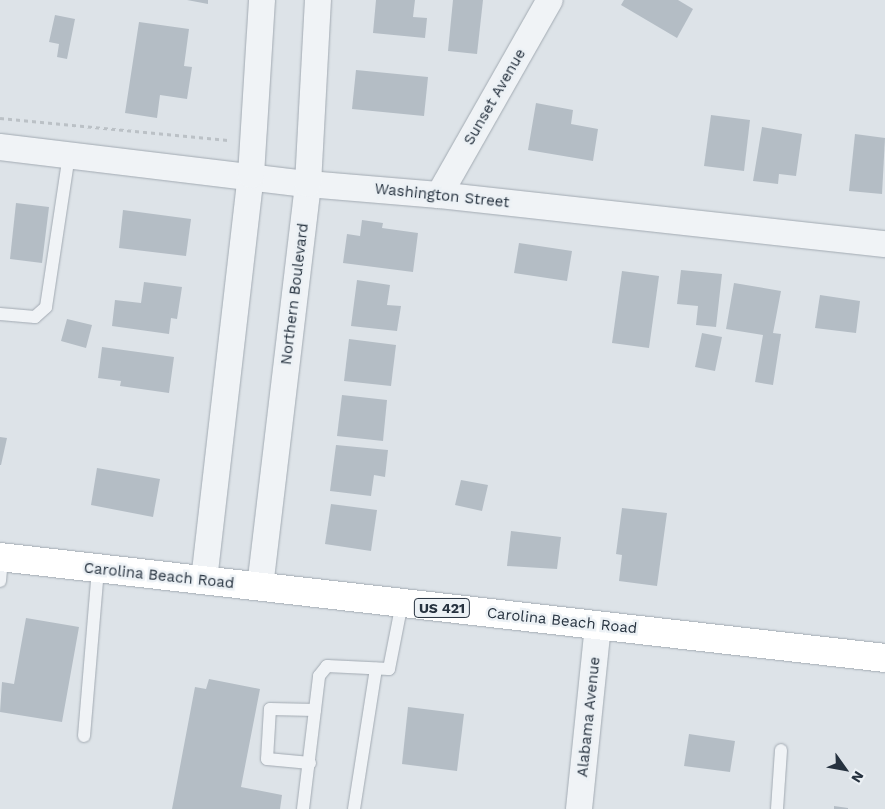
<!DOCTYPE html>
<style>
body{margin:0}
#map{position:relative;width:885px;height:809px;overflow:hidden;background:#dde3e8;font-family:"Work Sans",sans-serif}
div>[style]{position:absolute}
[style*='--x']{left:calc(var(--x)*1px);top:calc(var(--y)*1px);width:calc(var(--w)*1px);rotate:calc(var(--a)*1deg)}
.building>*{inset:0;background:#b4bdc5}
.path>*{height:3px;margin-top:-1.5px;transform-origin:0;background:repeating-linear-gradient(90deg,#bbc1c6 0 4px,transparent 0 8px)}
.roads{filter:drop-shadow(0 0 1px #a2aab2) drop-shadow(0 0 1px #a2aab2)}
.lane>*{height:12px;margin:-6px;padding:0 6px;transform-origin:6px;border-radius:6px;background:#f0f3f6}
.street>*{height:26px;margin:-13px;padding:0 13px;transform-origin:13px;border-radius:13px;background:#f0f3f6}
.highway>*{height:28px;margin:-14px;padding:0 14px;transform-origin:14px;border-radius:14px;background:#fff}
span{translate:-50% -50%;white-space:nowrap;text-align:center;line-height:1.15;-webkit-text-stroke:5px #ecf1f5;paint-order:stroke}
.shield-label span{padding:1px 4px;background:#ecf1f5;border:1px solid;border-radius:4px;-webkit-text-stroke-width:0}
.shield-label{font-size:14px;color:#26323f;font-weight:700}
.street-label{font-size:15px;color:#26323f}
.north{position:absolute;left:820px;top:744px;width:50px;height:50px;-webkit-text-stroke:4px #ecf1f5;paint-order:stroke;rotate:122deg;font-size:14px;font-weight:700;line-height:20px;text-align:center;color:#26323f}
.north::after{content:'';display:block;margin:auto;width:18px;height:22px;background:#26323f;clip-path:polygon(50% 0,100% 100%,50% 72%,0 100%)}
</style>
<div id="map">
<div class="building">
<div style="clip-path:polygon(187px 0,208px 0,208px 4px)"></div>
<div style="clip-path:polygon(376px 0,415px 0,413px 17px,427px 18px,425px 38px,373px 33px)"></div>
<div style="clip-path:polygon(453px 0,483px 0,477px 54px,448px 51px)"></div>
<div style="clip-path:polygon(624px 0,678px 0,693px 9px,677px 38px,621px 5px)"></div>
<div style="clip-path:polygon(55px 15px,75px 19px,67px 59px,57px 57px,59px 44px,49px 42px)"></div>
<div style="clip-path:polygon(139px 22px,189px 29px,184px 66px,192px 67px,187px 99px,160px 95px,157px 118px,125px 113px)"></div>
<div style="clip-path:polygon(356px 70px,428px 77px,424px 116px,352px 109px)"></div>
<div style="clip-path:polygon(536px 103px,573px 110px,571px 124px,598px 129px,593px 161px,528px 150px)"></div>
<div style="clip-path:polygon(711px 115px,750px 120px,744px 171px,704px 166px)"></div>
<div style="clip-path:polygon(762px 127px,802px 134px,796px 176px,779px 174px,778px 184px,753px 181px)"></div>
<div style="clip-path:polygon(855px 134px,885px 138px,882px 194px,849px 191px)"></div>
<div style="clip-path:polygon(16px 203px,49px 207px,42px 263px,10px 259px)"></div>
<div style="clip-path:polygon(123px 210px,191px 219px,186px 256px,119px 248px)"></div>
<div style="clip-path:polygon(362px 220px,383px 223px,382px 228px,418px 233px,413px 272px,343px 263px,347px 234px,360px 236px)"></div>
<div style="clip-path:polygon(519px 243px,572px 251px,567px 281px,514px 273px)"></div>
<div style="clip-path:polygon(681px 270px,722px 274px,716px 327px,696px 325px,698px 306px,677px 304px)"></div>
<div style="clip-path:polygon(622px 271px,659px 276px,649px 348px,612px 343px)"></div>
<div style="clip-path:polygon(357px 280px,390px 285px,387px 305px,401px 306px,397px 331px,351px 326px)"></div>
<div style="clip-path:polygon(144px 282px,182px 287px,177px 319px,171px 318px,169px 334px,112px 326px,115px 300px,141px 303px)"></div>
<div style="clip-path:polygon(734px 283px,781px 291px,773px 333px,781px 334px,773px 385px,755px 382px,763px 335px,726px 329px)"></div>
<div style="clip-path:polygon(820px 295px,860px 301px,856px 333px,815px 328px)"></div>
<div style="clip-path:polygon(67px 319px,92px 325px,86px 348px,61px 341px)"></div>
<div style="clip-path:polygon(702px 333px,722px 337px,715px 371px,695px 367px)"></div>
<div style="clip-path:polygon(349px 339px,396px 345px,391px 386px,344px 381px)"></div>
<div style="clip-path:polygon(102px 347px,174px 357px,169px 393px,120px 386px,121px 381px,98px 378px)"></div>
<div style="clip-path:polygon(342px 395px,387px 400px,383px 441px,337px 436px)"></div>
<div style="clip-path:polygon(0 437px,7px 438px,1px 465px,0 465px)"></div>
<div style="clip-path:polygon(336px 445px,388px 450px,385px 477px,374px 475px,371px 496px,330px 491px)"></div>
<div style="clip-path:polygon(97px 468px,160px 479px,153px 517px,91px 505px)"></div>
<div style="clip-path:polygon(461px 480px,488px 485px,482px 511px,455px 505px)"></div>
<div style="clip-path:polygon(331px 504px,377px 510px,371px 551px,325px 544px)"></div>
<div style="clip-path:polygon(622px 508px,667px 513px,657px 586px,619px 581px,622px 555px,616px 554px)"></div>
<div style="clip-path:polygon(511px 531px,561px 537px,557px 569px,507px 566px)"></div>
<div style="clip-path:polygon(26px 618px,79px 627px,62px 722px,0 712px,2px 682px,14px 684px)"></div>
<div style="clip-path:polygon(209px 679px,260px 689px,241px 787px,282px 795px,280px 809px,172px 809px,195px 687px,206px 689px)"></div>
<div style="clip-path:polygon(408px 707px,464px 714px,457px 771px,402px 764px)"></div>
<div style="clip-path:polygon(689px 734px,735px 741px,730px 772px,684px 766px)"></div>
<div style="clip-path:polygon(834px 806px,848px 808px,848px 809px,834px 809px)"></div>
</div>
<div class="path">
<div style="--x:0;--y:118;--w:229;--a:5.5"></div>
</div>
<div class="roads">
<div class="lane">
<div style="--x:0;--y:314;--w:35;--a:5"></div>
<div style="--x:35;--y:317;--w:15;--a:-42"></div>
<div style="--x:46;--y:307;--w:154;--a:-81.4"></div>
<div style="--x:0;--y:581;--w:24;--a:-85"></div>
<div style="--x:84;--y:736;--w:168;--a:-85.2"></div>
<div style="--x:310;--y:763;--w:43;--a:-174.7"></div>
<div style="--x:267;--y:759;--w:50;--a:-86.6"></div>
<div style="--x:270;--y:709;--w:45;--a:1.3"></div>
<div style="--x:303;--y:809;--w:134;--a:-83.1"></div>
<div style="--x:319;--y:676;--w:13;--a:-51"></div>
<div style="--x:327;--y:666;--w:62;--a:2.8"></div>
<div style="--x:389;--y:669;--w:67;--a:-78.9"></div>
<div style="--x:354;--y:809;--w:142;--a:-81.1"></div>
<div style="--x:777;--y:809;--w:59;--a:-86.1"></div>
</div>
<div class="street">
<div style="--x:0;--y:147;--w:310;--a:6.9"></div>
<div style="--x:308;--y:184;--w:131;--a:4.8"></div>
<div style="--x:439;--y:195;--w:449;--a:6.3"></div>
<div style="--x:439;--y:195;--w:224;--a:-60.4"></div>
<div style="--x:204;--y:580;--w:408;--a:-83.4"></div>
<div style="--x:251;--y:175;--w:175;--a:-86.4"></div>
<div style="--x:260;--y:587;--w:406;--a:-83.2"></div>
<div style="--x:308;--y:184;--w:184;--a:-86.9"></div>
<div style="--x:579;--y:809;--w:185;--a:-84.1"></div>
</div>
<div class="highway">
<div style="--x:0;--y:557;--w:891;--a:6.51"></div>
</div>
</div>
<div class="shield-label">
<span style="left:442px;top:608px">US 421</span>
</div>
<div class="street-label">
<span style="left:495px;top:97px;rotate:-60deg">Sunset Avenue</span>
<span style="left:442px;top:196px;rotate:6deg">Washington Street</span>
<span style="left:295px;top:294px;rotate:-83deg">Northern Boulevard</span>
<span style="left:159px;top:576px;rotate:6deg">Carolina Beach Road</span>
<span style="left:562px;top:621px;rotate:6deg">Carolina Beach Road</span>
<span style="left:589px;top:717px;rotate:-84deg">Alabama Avenue</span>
</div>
<div class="north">N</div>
</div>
